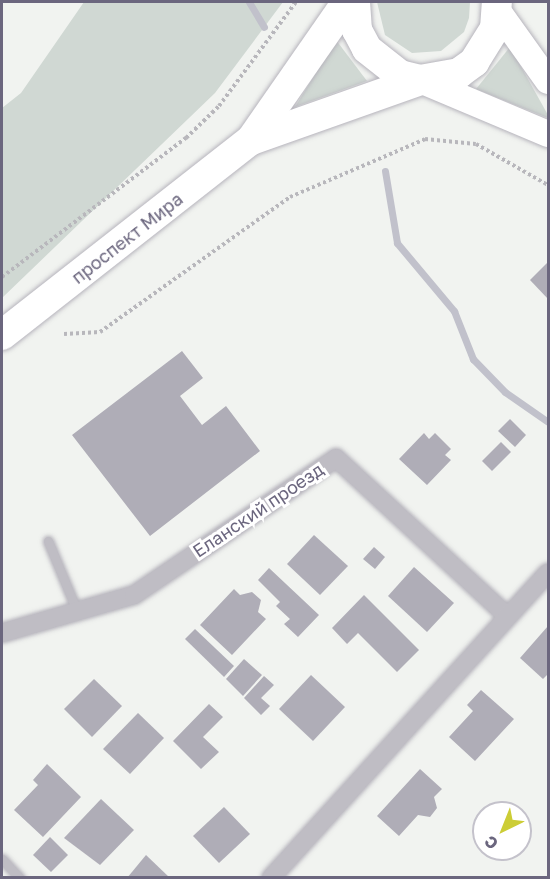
<!DOCTYPE html>
<meta charset="utf-8">
<style>
body{margin:0}
#map{position:relative;width:550px;height:879px;overflow:hidden;background:#f1f3f0;font-family:"Golos Text",sans-serif}
div>[style]{position:absolute}
[style*='--x']{left:calc(var(--x)*1px);top:calc(var(--y)*1px);width:calc(var(--w)*1px);rotate:calc(var(--a)*1deg)}
.green>*{inset:0;background:#d0d8d3}
.stream>*{height:7px;margin:-3.5px;padding:0 3.5px;transform-origin:3.5px;border-radius:3.5px;background:#c1c1cb}
.building>*{inset:0;background:#afadb7}
.path>*{height:4px;margin-top:-2px;transform-origin:0;background:repeating-linear-gradient(90deg,#b8b7bc 0 3px,transparent 0 6px)}
.roads{filter:drop-shadow(0 0 2px #b6b4bc) drop-shadow(0 0 2px #b6b4bc)}
.lane>*{height:9px;margin:-4.5px;padding:0 4.5px;transform-origin:4.5px;border-radius:4.5px;background:#bfbdc4}
.street>*{height:18px;margin:-9px;padding:0 9px;transform-origin:9px;border-radius:9px;background:#bfbdc4}
.secondary>*{height:26px;margin:-13px;padding:0 13px;transform-origin:13px;border-radius:13px;background:#fff}
.primary>*{height:30px;margin:-15px;padding:0 15px;transform-origin:15px;border-radius:15px;background:#fff}
span{translate:-50% -50%;white-space:nowrap;text-align:center;line-height:1.15;-webkit-text-stroke:6px #fff;paint-order:stroke}
.street-label{font-size:18px;color:#6b667e}
.frame{position:absolute;inset:0;border:3px solid #6b667e;pointer-events:none}
.north{position:absolute;left:472px;top:801px;width:60px;height:60px;box-sizing:border-box;background:#fff;border:2px solid #c4c2cb;border-radius:50%;rotate:223deg;font-size:16px;font-weight:700;line-height:24px;text-align:center;color:#6b667e}
.north::after{content:'';display:block;margin:auto;width:21px;height:27px;background:#cccd36;clip-path:polygon(50% 0,100% 100%,50% 72%,0 100%)}
</style>
<div id="map">
<div class="green">
<div style="clip-path:polygon(84px 2px,283px 2px,215px 93px,2px 298px,2px 108px,21px 93px)"></div>
<div style="clip-path:polygon(377px 2px,470px 2px,469px 18px,464px 32px,441px 51px,412px 53px,385px 35px)"></div>
<div style="clip-path:polygon(336px 40px,367px 81px,295px 107px)"></div>
<div style="clip-path:polygon(510px 47px,548px 115px,548px 118px,476px 89px)"></div>
</div>
<div class="stream">
<div style="--x:249;--y:2;--w:29;--a:59"></div>
<div style="--x:385;--y:171;--w:73;--a:80.5"></div>
<div style="--x:397;--y:243;--w:89;--a:50"></div>
<div style="--x:454;--y:311;--w:52;--a:68.4"></div>
<div style="--x:473;--y:359;--w:46;--a:45.9"></div>
<div style="--x:505;--y:392;--w:52;--a:34.9"></div>
</div>
<div class="building">
<div style="clip-path:polygon(548px 262px,548px 299px,530px 280px)"></div>
<div style="clip-path:polygon(182px 351px,203px 378px,180px 396px,202px 425px,226px 406px,260px 451px,150px 536px,72px 435px)"></div>
<div style="clip-path:polygon(510px 419px,526px 435px,515px 447px,498px 431px)"></div>
<div style="clip-path:polygon(424px 433px,429px 439px,435px 433px,451px 449px,445px 455px,451px 460px,427px 485px,399px 459px)"></div>
<div style="clip-path:polygon(501px 442px,511px 452px,492px 471px,482px 461px)"></div>
<div style="clip-path:polygon(314px 535px,348px 566px,320px 595px,287px 564px)"></div>
<div style="clip-path:polygon(374px 547px,385px 557px,375px 569px,363px 559px)"></div>
<div style="clip-path:polygon(414px 567px,454px 603px,427px 632px,388px 596px)"></div>
<div style="clip-path:polygon(269px 568px,319px 615px,298px 637px,284px 624px,290px 619px,276px 606px,280px 602px,258px 580px)"></div>
<div style="clip-path:polygon(234px 589px,240px 595px,252px 592px,261px 600px,258px 612px,266px 619px,232px 655px,200px 625px)"></div>
<div style="clip-path:polygon(364px 595px,419px 650px,397px 672px,358px 633px,347px 644px,332px 628px)"></div>
<div style="clip-path:polygon(548px 626px,548px 674px,543px 679px,520px 658px)"></div>
<div style="clip-path:polygon(195px 629px,234px 666px,224px 677px,185px 639px)"></div>
<div style="clip-path:polygon(244px 659px,262px 675px,243px 696px,226px 679px)"></div>
<div style="clip-path:polygon(311px 675px,345px 707px,313px 741px,279px 709px)"></div>
<div style="clip-path:polygon(264px 676px,274px 685px,261px 698px,270px 706px,261px 715px,244px 698px)"></div>
<div style="clip-path:polygon(94px 679px,122px 706px,92px 737px,64px 709px)"></div>
<div style="clip-path:polygon(481px 690px,514px 719px,475px 761px,449px 737px,473px 711px,467px 705px)"></div>
<div style="clip-path:polygon(209px 704px,223px 717px,203px 737px,219px 752px,201px 769px,173px 741px)"></div>
<div style="clip-path:polygon(138px 713px,164px 738px,130px 774px,103px 749px)"></div>
<div style="clip-path:polygon(47px 764px,81px 797px,43px 837px,14px 810px,38px 785px,33px 780px)"></div>
<div style="clip-path:polygon(420px 769px,442px 789px,434px 797px,437px 808px,430px 817px,418px 815px,399px 836px,377px 816px)"></div>
<div style="clip-path:polygon(101px 799px,134px 830px,100px 865px,64px 838px)"></div>
<div style="clip-path:polygon(224px 807px,250px 834px,219px 863px,193px 836px)"></div>
<div style="clip-path:polygon(50px 837px,68px 855px,51px 872px,33px 855px)"></div>
<div style="clip-path:polygon(146px 855px,170px 878px,127px 878px)"></div>
</div>
<div class="path">
<div style="--x:2;--y:277;--w:231;--a:-37.1"></div>
<div style="--x:186;--y:138;--w:46;--a:-44.1"></div>
<div style="--x:219;--y:106;--w:129;--a:-53.5"></div>
<div style="--x:64;--y:334;--w:36;--a:-3"></div>
<div style="--x:100;--y:332;--w:233;--a:-35.4"></div>
<div style="--x:290;--y:197;--w:147;--a:-23.2"></div>
<div style="--x:425;--y:139;--w:51;--a:5.6"></div>
<div style="--x:476;--y:144;--w:83;--a:29.7"></div>
</div>
<div class="roads">
<div class="lane">
<div style="--x:48;--y:541;--w:76;--a:67.5"></div>
<div style="--x:2;--y:859;--w:26;--a:47"></div>
</div>
<div class="street">
<div style="--x:2;--y:633;--w:137;--a:-16.1"></div>
<div style="--x:134;--y:595;--w:244;--a:-34.1"></div>
<div style="--x:336;--y:458;--w:231;--a:42.7"></div>
<div style="--x:271;--y:878;--w:412;--a:-47.8"></div>
</div>
<div class="secondary">
<div style="--x:498;--y:11;--w:86;--a:54.5"></div>
<div style="--x:420;--y:80;--w:139;--a:22.9"></div>
</div>
<div class="primary">
<div style="--x:355;--y:2;--w:28;--a:86"></div>
<div style="--x:357;--y:30;--w:21;--a:62"></div>
<div style="--x:367;--y:49;--w:42;--a:38.2"></div>
<div style="--x:400;--y:75;--w:21;--a:14"></div>
<div style="--x:420;--y:80;--w:40;--a:-10"></div>
<div style="--x:459;--y:73;--w:19;--a:-36"></div>
<div style="--x:474;--y:62;--w:39;--a:-58"></div>
<div style="--x:495;--y:29;--w:27;--a:-86"></div>
<div style="--x:251;--y:140;--w:179;--a:-19.5"></div>
<div style="--x:2;--y:335;--w:316;--a:-38.1"></div>
<div style="--x:251;--y:140;--w:168;--a:-55.2"></div>
</div>
</div>
<div class="street-label">
<span style="left:127px;top:238px;rotate:-38deg">проспект Мира</span>
<span style="left:258px;top:510px;rotate:-34deg">Еланский проезд</span>
</div>
<div class="frame"></div>
<div class="north">С</div>
</div>
